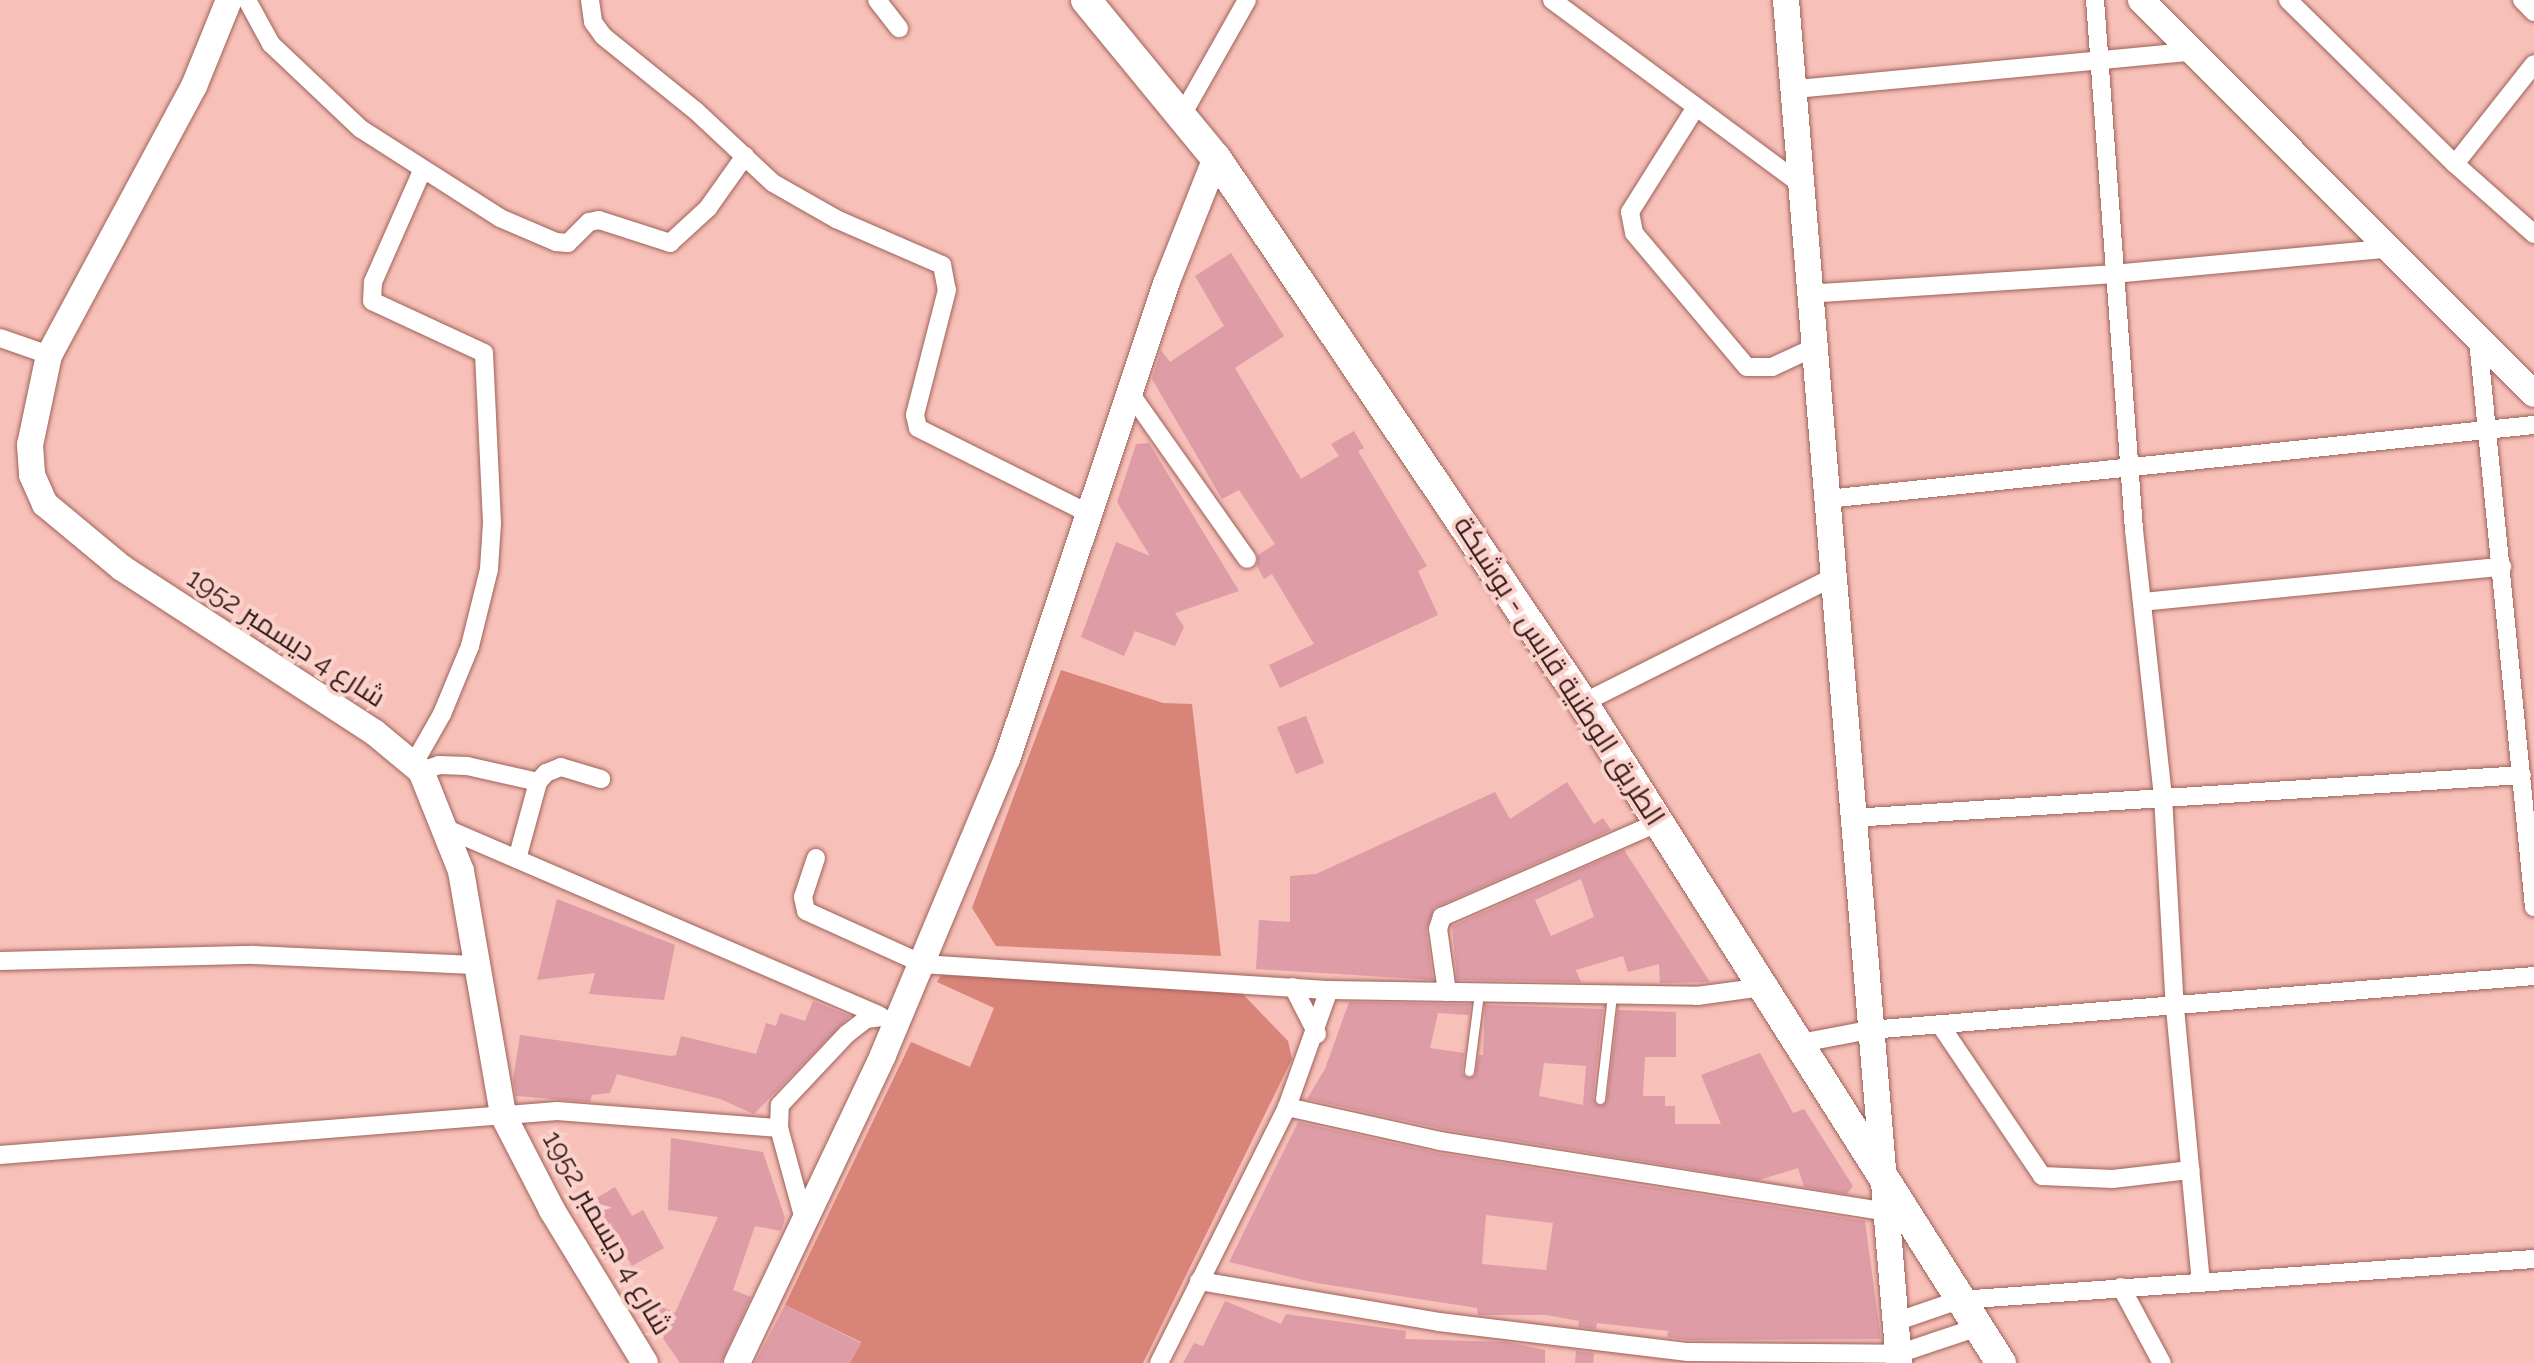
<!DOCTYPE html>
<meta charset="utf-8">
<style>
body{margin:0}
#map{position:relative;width:2534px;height:1363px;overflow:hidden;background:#f7c0b8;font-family:Raleway,Cairo,sans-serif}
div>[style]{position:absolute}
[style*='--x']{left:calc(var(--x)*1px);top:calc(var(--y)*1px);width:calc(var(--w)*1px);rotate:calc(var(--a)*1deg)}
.green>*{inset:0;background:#d98479}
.building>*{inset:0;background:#de9ca7}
.roads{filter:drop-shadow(0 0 2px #9e625a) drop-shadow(0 0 2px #9e625a)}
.lane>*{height:9px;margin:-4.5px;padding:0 4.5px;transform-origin:4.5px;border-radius:4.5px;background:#fff}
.street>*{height:18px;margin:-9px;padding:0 9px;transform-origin:9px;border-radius:9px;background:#fff}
.secondary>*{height:26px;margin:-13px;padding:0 13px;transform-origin:13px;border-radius:13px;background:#fff}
.primary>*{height:30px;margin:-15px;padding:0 15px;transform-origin:15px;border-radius:15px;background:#fff}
span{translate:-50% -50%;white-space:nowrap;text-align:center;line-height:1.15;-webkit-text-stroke:8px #fbd1cb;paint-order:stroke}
.street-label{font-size:28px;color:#381e1b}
</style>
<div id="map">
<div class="green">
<div style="clip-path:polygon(1061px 670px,1163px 703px,1192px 704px,1221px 956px,996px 946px,972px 908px)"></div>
<div style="clip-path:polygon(941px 975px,1235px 986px,1288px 1041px,1292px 1059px,1143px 1363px,850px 1363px,861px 1342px,785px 1305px,911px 1042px,970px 1067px,994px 1008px,937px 982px)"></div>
</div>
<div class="building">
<div style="clip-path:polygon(1231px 253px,1284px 336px,1235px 368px,1301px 479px,1339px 456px,1331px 444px,1354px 431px,1364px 448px,1358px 451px,1427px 566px,1418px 571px,1438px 615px,1280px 688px,1269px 665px,1314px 644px,1272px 574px,1264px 579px,1257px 566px,1258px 555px,1275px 544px,1239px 490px,1222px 499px,1152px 379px,1161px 350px,1170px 362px,1224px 326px,1195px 276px)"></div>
<div style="clip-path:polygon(1149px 443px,1239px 591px,1175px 613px,1184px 627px,1175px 646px,1135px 631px,1124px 656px,1081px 637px,1116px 542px,1150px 556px,1117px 502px,1136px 444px)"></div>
<div style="clip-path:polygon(1306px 716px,1324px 763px,1296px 774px,1277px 727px)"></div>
<div style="clip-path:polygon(1567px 782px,1594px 824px,1603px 818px,1611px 830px,1434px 908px,1426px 930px,1433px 980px,1256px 969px,1259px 920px,1290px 922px,1290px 876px,1316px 874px,1495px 792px,1510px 819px)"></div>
<div style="clip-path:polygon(evenodd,1624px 850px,1710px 982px,1660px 983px,1659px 964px,1628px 972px,1623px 956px,1576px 970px,1581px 982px,1457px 980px,1452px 926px,1624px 850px,1581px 879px,1594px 917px,1551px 936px,1535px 900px,1581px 879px)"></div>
<div style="clip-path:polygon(557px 899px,675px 945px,664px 1000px,589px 994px,595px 973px,537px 980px)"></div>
<div style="clip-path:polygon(813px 1001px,850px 1016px,754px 1114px,720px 1099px,617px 1074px,610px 1093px,592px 1095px,590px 1102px,516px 1096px,513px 1079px,520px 1035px,671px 1056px,676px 1055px,681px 1036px,756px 1054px,766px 1023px,776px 1026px,780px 1013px,805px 1021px)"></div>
<div style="clip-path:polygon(evenodd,1349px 1002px,1470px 1004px,1469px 1015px,1438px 1013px,1430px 1048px,1464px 1053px,1462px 1073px,1469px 1078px,1475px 1075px,1479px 1055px,1483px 1055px,1485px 1005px,1603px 1009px,1593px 1098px,1600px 1106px,1607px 1100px,1618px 1010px,1676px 1012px,1676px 1057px,1645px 1057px,1643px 1096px,1665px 1096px,1665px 1106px,1675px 1106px,1675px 1124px,1721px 1124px,1701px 1075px,1760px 1053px,1793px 1113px,1804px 1109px,1853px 1186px,1847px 1194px,1804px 1187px,1798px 1168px,1759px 1180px,1442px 1129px,1307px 1099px,1325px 1069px,1349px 1002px,1544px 1063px,1586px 1066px,1583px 1105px,1539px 1096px,1544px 1063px)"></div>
<div style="clip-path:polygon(evenodd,1298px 1122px,1438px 1153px,1865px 1221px,1881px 1339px,1688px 1340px,1667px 1337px,1668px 1331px,1597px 1323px,1596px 1329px,1578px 1327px,1579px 1321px,1546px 1315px,1478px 1315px,1477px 1308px,1316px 1283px,1229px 1262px,1298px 1122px,1486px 1215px,1553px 1223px,1546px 1270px,1482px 1264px,1486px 1215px)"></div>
<div style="clip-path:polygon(671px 1138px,763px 1152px,785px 1218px,781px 1231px,755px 1226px,733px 1290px,751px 1297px,721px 1363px,680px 1363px,651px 1321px,658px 1305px,675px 1313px,718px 1217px,668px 1210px)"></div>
<div style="clip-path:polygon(615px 1187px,632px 1216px,643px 1210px,664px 1248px,632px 1266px,593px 1200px)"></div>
<div style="clip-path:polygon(1225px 1301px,1281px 1324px,1286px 1314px,1406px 1331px,1405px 1339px,1507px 1342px,1545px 1350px,1545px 1363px,1183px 1363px,1194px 1343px,1203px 1346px)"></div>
<div style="clip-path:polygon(785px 1305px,861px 1343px,850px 1363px,755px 1363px)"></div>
<div style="clip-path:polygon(1576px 1351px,1594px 1353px,1593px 1363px,1575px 1363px)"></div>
</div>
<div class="roads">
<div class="lane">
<div style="--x:1469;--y:1071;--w:79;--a:-82.7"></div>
<div style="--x:1600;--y:1099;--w:105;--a:-83.4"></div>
</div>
<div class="street">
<div style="--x:247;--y:0;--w:50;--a:61.4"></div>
<div style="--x:271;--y:44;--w:124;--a:43.4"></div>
<div style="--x:361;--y:129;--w:165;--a:32.6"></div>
<div style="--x:500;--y:218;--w:61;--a:23.2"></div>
<div style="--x:556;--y:242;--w:12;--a:5"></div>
<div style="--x:568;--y:243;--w:30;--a:-45"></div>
<div style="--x:589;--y:222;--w:10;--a:-11"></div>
<div style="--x:599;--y:220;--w:75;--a:17.9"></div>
<div style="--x:670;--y:243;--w:52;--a:-42.6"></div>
<div style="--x:708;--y:208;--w:64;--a:-54.6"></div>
<div style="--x:590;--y:0;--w:22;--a:82"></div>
<div style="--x:593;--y:22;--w:17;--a:54"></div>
<div style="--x:603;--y:36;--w:119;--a:38.9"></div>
<div style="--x:696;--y:111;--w:105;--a:43.1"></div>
<div style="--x:773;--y:183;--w:73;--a:29.7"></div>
<div style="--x:836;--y:219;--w:116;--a:23.5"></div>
<div style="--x:942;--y:265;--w:25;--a:79"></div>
<div style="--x:947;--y:290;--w:129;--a:104.4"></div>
<div style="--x:915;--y:415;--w:13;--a:77"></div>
<div style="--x:918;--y:428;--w:192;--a:26.6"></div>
<div style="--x:877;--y:0;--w:36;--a:52"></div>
<div style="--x:1552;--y:0;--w:310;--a:36.5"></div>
<div style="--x:2095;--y:0;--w:531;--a:85.79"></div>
<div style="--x:2134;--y:530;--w:268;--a:83.8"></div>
<div style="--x:2163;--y:796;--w:212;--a:86.8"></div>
<div style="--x:2175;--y:1008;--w:274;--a:84.6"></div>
<div style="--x:2288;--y:0;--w:234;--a:44.5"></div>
<div style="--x:2455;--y:164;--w:106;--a:41.5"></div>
<div style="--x:2522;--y:0;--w:17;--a:45"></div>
<div style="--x:1796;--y:89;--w:397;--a:-5.4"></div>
<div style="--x:1696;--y:107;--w:124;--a:122.2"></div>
<div style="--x:1630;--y:212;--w:21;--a:79"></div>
<div style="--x:1634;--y:233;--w:175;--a:49.9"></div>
<div style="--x:1747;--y:367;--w:25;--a:0"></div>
<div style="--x:1772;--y:367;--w:45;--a:-24.9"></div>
<div style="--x:1182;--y:115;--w:132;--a:-60.5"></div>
<div style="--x:2455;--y:164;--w:127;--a:-51.7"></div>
<div style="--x:1807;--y:294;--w:308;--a:-3.7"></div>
<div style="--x:2114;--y:274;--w:272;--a:-5.3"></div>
<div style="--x:0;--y:338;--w:52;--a:19.1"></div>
<div style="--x:2478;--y:340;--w:570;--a:84.36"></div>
<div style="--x:1130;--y:393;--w:203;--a:54.8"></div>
<div style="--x:1827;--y:499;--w:711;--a:-5.98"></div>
<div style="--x:2142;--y:602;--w:362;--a:-5.6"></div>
<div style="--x:1583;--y:703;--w:280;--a:-26.7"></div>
<div style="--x:413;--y:765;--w:59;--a:-60.4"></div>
<div style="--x:442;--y:714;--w:74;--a:-67.6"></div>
<div style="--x:470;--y:646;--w:79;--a:-76.1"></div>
<div style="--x:489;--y:569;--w:46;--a:-86.3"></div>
<div style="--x:492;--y:523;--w:170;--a:-92.7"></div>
<div style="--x:484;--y:353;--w:123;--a:-155.1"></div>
<div style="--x:372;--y:301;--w:19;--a:-87"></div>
<div style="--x:373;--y:282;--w:121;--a:-66.2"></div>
<div style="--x:421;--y:771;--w:19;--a:-18"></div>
<div style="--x:439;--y:765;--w:28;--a:2"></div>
<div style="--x:467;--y:766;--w:73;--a:12.7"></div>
<div style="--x:1852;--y:818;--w:671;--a:-3.67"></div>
<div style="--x:447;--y:829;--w:470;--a:23.3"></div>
<div style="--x:816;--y:858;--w:41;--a:108.4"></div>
<div style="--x:803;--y:897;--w:14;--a:78"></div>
<div style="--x:806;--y:911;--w:128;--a:24.4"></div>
<div style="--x:923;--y:964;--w:407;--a:3.7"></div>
<div style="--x:1329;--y:990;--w:368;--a:0.9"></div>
<div style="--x:1697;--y:996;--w:68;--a:-7.7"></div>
<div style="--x:517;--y:859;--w:80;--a:-74.7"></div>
<div style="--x:538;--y:782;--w:12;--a:-48"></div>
<div style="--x:546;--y:773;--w:16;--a:-22"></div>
<div style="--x:561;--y:767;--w:42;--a:16.7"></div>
<div style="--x:0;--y:961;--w:254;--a:-1.4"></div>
<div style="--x:254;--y:955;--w:220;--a:2.6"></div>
<div style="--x:1293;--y:987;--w:53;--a:62.9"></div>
<div style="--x:1447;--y:992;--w:64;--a:-98.1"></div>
<div style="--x:1438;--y:929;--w:13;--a:-72"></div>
<div style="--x:1442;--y:917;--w:237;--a:-23.6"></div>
<div style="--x:1941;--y:1026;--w:181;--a:56"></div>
<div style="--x:2042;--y:1176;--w:71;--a:2.4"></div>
<div style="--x:2113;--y:1179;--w:78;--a:-6.7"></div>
<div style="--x:1796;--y:1044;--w:74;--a:-10.9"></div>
<div style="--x:1869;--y:1030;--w:667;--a:-4.64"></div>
<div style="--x:1287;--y:1107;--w:157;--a:12.5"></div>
<div style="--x:1440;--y:1141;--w:452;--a:9"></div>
<div style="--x:0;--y:1155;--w:559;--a:-4.52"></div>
<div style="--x:557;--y:1111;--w:223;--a:4.4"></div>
<div style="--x:805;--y:1223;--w:98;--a:-105.3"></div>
<div style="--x:779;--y:1128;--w:23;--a:-88"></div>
<div style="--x:780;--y:1105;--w:98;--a:-46.7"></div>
<div style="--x:847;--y:1034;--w:24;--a:-38"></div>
<div style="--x:866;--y:1019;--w:16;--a:-7"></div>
<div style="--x:1199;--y:1281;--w:243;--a:9.7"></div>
<div style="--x:1439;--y:1322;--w:251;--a:6.9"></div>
<div style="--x:1688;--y:1352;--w:210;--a:0.5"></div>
<div style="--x:1898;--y:1354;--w:84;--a:-18.6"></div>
<div style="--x:2121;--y:1287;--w:86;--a:61.7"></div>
<div style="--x:1895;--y:1322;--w:68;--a:-19"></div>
<div style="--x:1959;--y:1300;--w:576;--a:-4.08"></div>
<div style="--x:1159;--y:1363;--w:286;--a:-63.4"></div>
<div style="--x:1287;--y:1107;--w:124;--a:-70.3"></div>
</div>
<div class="secondary">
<div style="--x:229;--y:0;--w:93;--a:112.1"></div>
<div style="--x:194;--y:86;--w:306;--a:118.3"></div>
<div style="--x:49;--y:355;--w:92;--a:101.9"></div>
<div style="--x:30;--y:445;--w:30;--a:86"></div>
<div style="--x:32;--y:475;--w:32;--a:66"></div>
<div style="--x:45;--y:504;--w:100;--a:39.7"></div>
<div style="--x:122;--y:568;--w:301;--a:33.1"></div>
<div style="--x:374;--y:732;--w:61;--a:39.7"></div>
<div style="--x:421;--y:771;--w:108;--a:68.2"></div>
<div style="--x:461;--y:871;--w:248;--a:80.2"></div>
<div style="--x:503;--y:1115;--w:107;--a:62.7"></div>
<div style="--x:552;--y:1210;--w:179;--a:58.7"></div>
<div style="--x:1786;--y:0;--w:1368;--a:85.26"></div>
<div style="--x:2141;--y:0;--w:556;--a:45.07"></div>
<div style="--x:737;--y:1363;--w:341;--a:-64.6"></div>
<div style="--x:883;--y:1055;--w:321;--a:-67.3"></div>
<div style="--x:1007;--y:759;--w:501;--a:-71.49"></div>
<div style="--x:1166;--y:284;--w:136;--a:-68.4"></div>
</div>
<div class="primary">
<div style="--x:1086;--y:0;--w:205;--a:50.6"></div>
<div style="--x:1216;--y:158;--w:657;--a:56.04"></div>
<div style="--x:1583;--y:703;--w:781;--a:57.65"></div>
</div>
</div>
<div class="street-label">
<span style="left:286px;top:638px;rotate:33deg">شارع 4 ديسمبر 1952</span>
<span style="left:1559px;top:671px;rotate:57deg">الطريق الوطنية قابس - بوشبكة</span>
<span style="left:607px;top:1233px;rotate:60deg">شارع 4 ديسمبر 1952</span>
</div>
</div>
